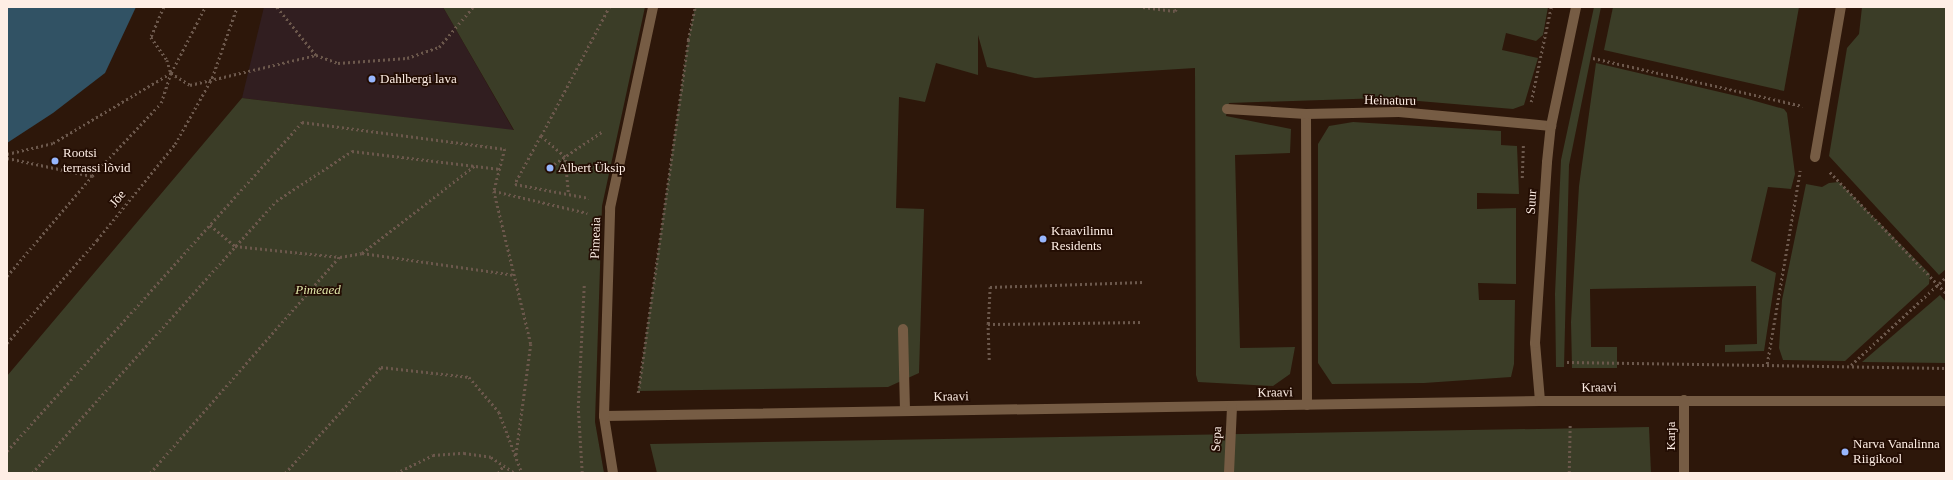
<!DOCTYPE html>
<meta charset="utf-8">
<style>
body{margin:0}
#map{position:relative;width:1953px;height:480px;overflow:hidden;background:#2d170a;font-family:"Times New Roman",serif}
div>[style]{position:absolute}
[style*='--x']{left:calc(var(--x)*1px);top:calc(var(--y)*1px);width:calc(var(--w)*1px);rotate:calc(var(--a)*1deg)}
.commercial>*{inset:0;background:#311e20}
.green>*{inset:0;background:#3b3d27}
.water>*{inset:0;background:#315264}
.path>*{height:2.5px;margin-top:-1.25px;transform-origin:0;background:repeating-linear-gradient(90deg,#6c584c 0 2px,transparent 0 5px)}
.lane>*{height:10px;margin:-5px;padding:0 5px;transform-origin:5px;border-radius:5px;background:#765c44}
.street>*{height:10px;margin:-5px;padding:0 5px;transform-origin:5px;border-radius:5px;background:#765c44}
.dots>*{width:11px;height:11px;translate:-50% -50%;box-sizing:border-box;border:2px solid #230d03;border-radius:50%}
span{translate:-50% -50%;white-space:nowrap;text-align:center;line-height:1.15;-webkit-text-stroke:3.5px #230d03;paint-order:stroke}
.poi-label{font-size:13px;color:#feeee5}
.left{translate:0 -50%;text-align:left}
.street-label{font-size:13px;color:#feeee5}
.park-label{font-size:13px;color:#dfe5a8;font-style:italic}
.frame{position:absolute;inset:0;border:8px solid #feeee5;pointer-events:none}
</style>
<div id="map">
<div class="commercial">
<div style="clip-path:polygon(264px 7px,443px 7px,514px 131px,242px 98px)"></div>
</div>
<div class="green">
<div style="clip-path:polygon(443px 7px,645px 7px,602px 206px,595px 422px,604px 473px,7px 473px,7px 376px,242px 98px,514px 130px)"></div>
<div style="clip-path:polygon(695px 7px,1548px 7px,1543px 35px,1536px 41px,1506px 33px,1502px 50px,1538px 58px,1524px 105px,1513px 109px,1383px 98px,1229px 103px,1226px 116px,1291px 129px,1290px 153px,1235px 155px,1240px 348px,1295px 347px,1290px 374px,1273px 386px,1198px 382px,1196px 375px,1195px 68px,1035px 78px,987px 67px,978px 35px,978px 75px,936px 63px,925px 102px,899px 97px,896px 208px,924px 209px,919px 373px,888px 387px,638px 391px,688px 40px)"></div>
<div style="clip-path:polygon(1594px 7px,1601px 7px,1569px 165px,1564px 367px,1556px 367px,1555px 294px,1561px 160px)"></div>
<div style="clip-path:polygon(1613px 7px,1799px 7px,1784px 91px,1604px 50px)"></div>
<div style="clip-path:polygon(1862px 7px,1946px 7px,1946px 269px,1939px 275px,1829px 156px,1847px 48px,1859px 34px)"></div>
<div style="clip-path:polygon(1596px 63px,1741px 97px,1784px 109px,1787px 113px,1795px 174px,1791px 189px,1768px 187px,1751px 261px,1776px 273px,1764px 351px,1725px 352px,1725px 345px,1757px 344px,1756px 286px,1590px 289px,1591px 347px,1617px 347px,1617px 368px,1572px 368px,1571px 322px,1579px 186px)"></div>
<div style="clip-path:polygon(1353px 122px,1501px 131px,1501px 145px,1517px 146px,1519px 194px,1477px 193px,1477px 209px,1516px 208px,1516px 284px,1478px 283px,1479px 300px,1515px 300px,1514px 364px,1511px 377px,1424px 383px,1332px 384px,1318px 363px,1318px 144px,1329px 126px)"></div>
<div style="clip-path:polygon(1839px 182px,1930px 274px,1929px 284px,1845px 361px,1783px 360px,1779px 348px,1782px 300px,1806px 184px,1822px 187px,1829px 183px)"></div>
<div style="clip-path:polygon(1940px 295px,1946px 302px,1946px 363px,1862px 362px)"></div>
<div style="clip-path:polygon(1649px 427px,1651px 473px,657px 473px,650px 444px)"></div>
</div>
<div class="water">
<div style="clip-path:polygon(7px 7px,136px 7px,105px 73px,53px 113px,7px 143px)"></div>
</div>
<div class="path">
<div style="--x:164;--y:7;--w:33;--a:113"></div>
<div style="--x:151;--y:37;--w:28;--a:55"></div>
<div style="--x:167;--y:60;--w:14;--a:73"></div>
<div style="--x:171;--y:73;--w:22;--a:32"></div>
<div style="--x:190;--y:85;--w:130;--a:-13.4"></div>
<div style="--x:277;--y:7;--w:62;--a:50.9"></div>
<div style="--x:316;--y:55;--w:23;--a:20"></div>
<div style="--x:338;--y:63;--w:69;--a:-4.1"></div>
<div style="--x:407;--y:58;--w:34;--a:-19"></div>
<div style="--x:439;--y:47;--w:52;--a:-49.6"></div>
<div style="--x:1143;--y:7;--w:32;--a:7"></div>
<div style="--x:1175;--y:11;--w:4;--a:-63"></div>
<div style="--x:1593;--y:58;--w:215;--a:12.9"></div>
<div style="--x:1531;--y:102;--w:97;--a:-78.1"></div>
<div style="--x:541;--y:136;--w:146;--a:-62.2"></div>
<div style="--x:7;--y:154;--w:47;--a:-13.4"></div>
<div style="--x:53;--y:143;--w:137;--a:-30.7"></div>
<div style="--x:7;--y:158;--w:87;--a:12"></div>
<div style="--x:554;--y:164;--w:59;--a:-34"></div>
<div style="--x:1830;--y:172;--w:168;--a:46.2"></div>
<div style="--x:1522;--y:178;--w:33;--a:-88"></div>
<div style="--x:494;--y:191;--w:157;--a:76.4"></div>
<div style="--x:531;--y:344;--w:114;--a:97.6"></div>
<div style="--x:568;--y:192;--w:35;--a:-95"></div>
<div style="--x:565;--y:157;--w:32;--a:-139"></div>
<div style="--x:541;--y:136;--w:55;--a:118.4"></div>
<div style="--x:515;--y:184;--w:75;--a:10.7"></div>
<div style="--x:210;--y:225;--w:33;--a:40"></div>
<div style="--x:235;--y:246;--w:106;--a:6"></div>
<div style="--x:340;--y:257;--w:22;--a:-10"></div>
<div style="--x:362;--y:253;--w:154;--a:8.2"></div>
<div style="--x:362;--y:253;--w:142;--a:-37.8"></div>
<div style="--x:7;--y:276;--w:131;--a:-49.6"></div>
<div style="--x:92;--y:176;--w:100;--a:-46.6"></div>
<div style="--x:161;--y:103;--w:32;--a:-72"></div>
<div style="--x:171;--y:73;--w:74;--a:-62.7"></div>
<div style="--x:988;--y:324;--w:37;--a:-87"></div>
<div style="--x:990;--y:287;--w:153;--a:-1.9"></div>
<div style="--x:7;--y:343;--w:137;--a:-48.9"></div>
<div style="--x:97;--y:240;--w:124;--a:-50.9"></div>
<div style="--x:175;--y:144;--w:76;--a:-60.7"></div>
<div style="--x:212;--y:78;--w:75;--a:-70.6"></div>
<div style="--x:989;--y:360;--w:36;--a:-92"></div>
<div style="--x:988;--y:324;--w:155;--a:-0.7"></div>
<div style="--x:1567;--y:362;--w:379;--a:0.9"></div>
<div style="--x:1767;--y:364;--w:196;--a:-80.3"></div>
<div style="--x:1851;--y:365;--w:129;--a:-42.8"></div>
<div style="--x:638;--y:393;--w:357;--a:-81.9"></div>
<div style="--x:688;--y:40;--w:34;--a:-78"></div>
<div style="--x:7;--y:451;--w:442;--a:-48.1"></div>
<div style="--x:302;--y:122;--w:205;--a:7.6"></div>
<div style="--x:505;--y:149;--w:43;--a:104.7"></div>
<div style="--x:494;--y:191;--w:96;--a:13.3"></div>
<div style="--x:32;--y:473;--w:365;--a:-48.1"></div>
<div style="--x:276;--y:201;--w:91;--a:-33.3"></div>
<div style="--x:352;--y:151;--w:149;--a:6.9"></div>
<div style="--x:150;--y:473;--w:287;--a:-48.8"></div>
<div style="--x:285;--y:473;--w:143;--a:-47.8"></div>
<div style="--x:381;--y:367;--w:89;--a:6.5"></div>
<div style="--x:469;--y:377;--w:46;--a:49.4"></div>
<div style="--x:499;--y:412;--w:65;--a:69.3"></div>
<div style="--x:396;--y:473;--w:41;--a:-25.9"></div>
<div style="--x:433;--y:455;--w:31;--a:-4"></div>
<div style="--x:464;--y:453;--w:27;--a:8"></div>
<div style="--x:491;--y:457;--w:29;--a:34"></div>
<div style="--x:498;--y:473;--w:10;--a:-53"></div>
<div style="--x:582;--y:473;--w:65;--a:-93.5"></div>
<div style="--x:578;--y:408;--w:123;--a:-87.2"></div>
<div style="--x:1569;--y:473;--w:50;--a:-88.9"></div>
</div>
<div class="lane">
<div style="--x:1306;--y:114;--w:291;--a:89.8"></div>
<div style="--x:903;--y:329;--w:82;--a:88.6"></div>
</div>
<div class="street">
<div style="--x:1227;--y:109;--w:79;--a:3.6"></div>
<div style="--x:1306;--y:114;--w:93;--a:-1.2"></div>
<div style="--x:1399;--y:112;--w:153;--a:5.3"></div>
<div style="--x:1815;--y:157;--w:152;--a:-80.2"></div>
<div style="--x:1540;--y:401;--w:58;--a:-94.9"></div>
<div style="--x:1535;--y:343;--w:181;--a:-86.2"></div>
<div style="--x:1547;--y:162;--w:36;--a:-84"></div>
<div style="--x:1551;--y:126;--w:122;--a:-78.1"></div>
<div style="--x:604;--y:416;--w:936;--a:-0.92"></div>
<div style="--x:1540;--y:401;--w:406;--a:0"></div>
<div style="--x:613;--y:473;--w:58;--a:-99"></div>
<div style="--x:604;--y:416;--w:208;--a:-88.3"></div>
<div style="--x:610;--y:208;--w:206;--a:-77.9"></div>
<div style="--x:1229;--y:473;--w:67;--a:-87.4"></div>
<div style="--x:1684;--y:473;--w:73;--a:-90"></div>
</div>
<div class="dots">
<div style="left:372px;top:79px;background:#97b6fd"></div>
<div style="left:55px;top:161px;background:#97b6fd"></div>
<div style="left:550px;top:168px;background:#97b6fd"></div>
<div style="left:1043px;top:239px;background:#97b6fd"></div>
<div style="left:1845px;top:452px;background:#97b6fd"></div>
</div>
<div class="poi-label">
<span class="left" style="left:380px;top:79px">Dahlbergi lava</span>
<span class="left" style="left:63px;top:161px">Rootsi<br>terrassi lõvid</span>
<span class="left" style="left:558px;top:168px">Albert Üksip</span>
<span class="left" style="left:1051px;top:239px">Kraavilinnu<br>Residents</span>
<span class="left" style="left:1853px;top:452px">Narva Vanalinna<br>Riigikool</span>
</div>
<div class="street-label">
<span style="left:1390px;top:101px;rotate:1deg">Heinaturu</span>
<span style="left:118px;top:199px;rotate:-51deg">Jõe</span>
<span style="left:1532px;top:202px;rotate:-86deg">Suur</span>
<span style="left:596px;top:238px;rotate:-88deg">Pimeaia</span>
<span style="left:1599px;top:388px;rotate:-1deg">Kraavi</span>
<span style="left:1275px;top:393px;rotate:-1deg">Kraavi</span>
<span style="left:951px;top:397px;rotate:-1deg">Kraavi</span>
<span style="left:1671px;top:436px;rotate:-90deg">Karja</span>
<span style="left:1217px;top:439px;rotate:-87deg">Sepa</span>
</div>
<div class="park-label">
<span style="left:318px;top:290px">Pimeaed</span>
</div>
<div class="frame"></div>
</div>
